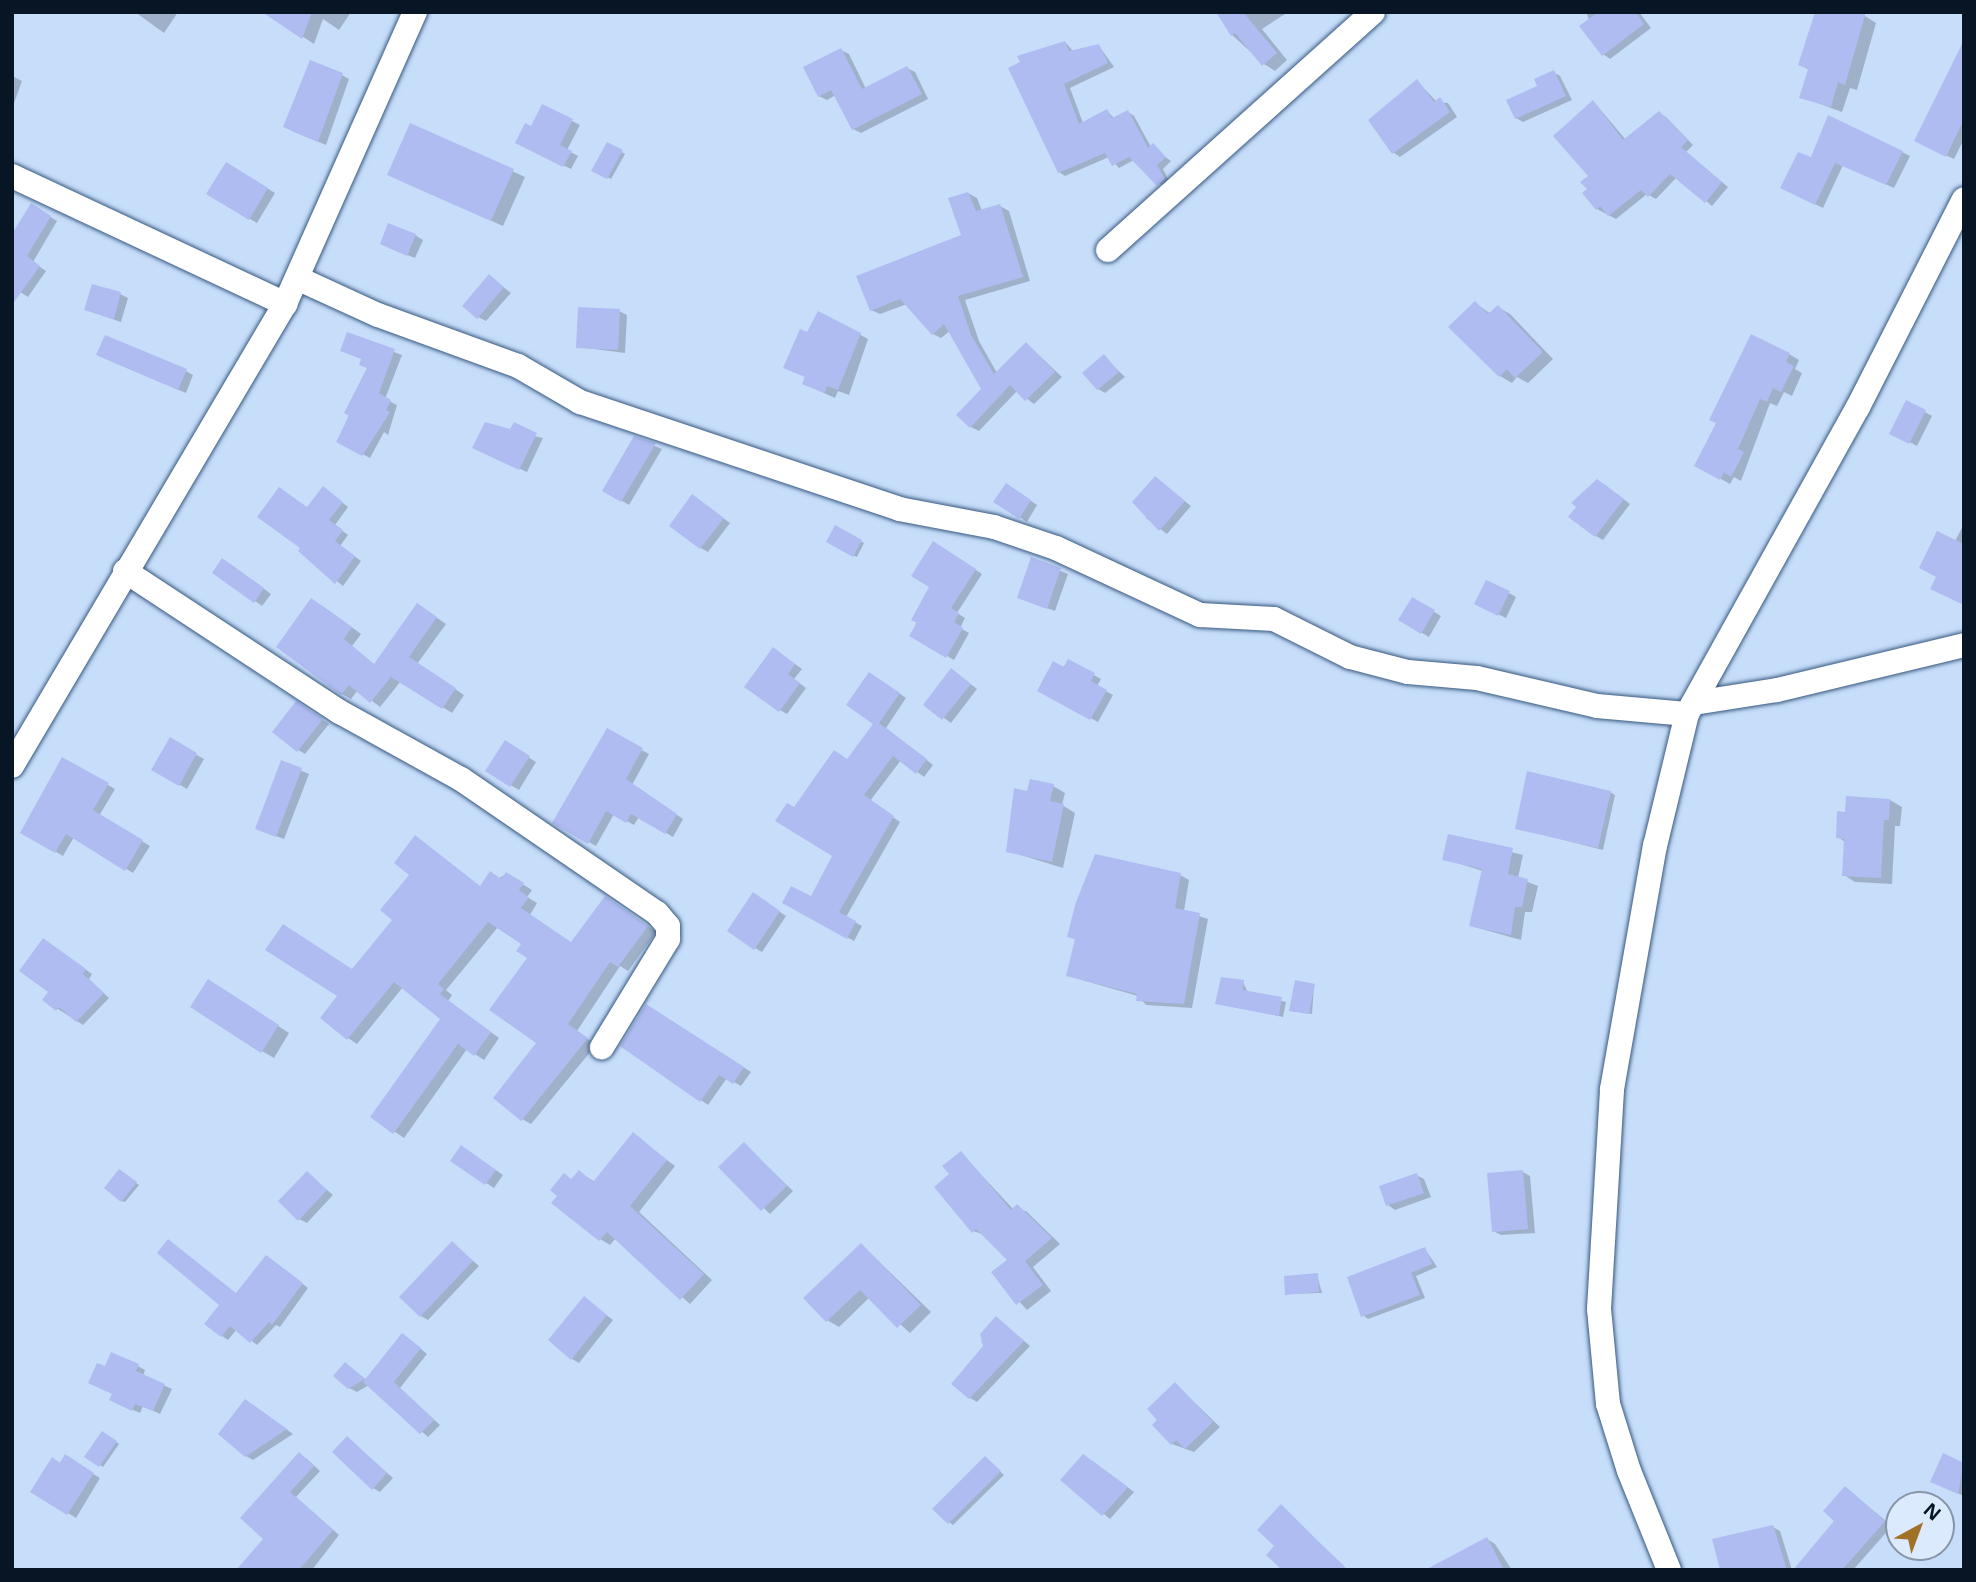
<!DOCTYPE html>
<style>
body{margin:0}
#map{position:relative;width:1976px;height:1582px;overflow:hidden;background:#c7defa;font-family:"Open Sans",sans-serif}
div>[style]{position:absolute}
[style*='--x']{left:calc(var(--x)*1px);top:calc(var(--y)*1px);width:calc(var(--w)*1px);rotate:calc(var(--a)*1deg)}
.shadow>*{inset:0;background:#0003}
.building>*{inset:0;background:#afbcf1}
.roads{filter:drop-shadow(0 0 2px #375880) drop-shadow(0 0 2px #375880)}
.street>*{height:24px;margin:-12px;padding:0 12px;transform-origin:12px;border-radius:12px;background:#fff}
span{translate:-50% -50%;white-space:nowrap;text-align:center;line-height:1.15;-webkit-text-stroke:5px #dbeafd;paint-order:stroke}
.frame{position:absolute;inset:0;border:14px solid #071525;pointer-events:none}
.north{position:absolute;left:1885px;top:1491px;width:70px;height:70px;box-sizing:border-box;background:#dbeafd;border:2px solid #8695a7;border-radius:50%;rotate:41deg;font-size:19px;font-weight:700;line-height:28px;text-align:center;color:#071525}
.north::after{content:'';display:block;margin:auto;width:24px;height:32px;background:#a17125;clip-path:polygon(50% 0,100% 100%,50% 72%,0 100%)}
</style>
<div id="map">
<div class="shadow">
<div style="clip-path:polygon(135px 12px,178px 12px,164px 33px)"></div>
<div style="clip-path:polygon(265px 12px,351px 12px,339px 30px,323px 19px,314px 44px)"></div>
<div style="clip-path:polygon(1218px 12px,1288px 12px,1262px 29px,1287px 60px,1275px 71px,1264px 64px,1232px 35px)"></div>
<div style="clip-path:polygon(1586px 12px,1639px 12px,1651px 28px,1610px 59px,1603px 54px)"></div>
<div style="clip-path:polygon(1865px 16px,1876px 23px,1857px 90px,1850px 88px,1842px 112px,1801px 97px,1809px 70px,1800px 65px)"></div>
<div style="clip-path:polygon(1065px 42px,1074px 52px,1099px 46px,1114px 67px,1070px 88px,1083px 123px,1107px 111px,1115px 119px,1128px 112px,1134px 116px,1151px 147px,1171px 161px,1163px 169px,1170px 183px,1165px 188px,1134px 160px,1119px 168px,1109px 157px,1065px 176px,1059px 172px)"></div>
<div style="clip-path:polygon(1964px 44px,1964px 139px,1954px 159px,1923px 145px)"></div>
<div style="clip-path:polygon(841px 50px,849px 54px,866px 89px,907px 68px,915px 72px,928px 99px,861px 133px,853px 129px,836px 95px,827px 100px,819px 96px)"></div>
<div style="clip-path:polygon(1553px 72px,1560px 76px,1572px 100px,1523px 122px,1516px 118px)"></div>
<div style="clip-path:polygon(342px 75px,349px 79px,326px 145px,292px 131px)"></div>
<div style="clip-path:polygon(12px 76px,22px 81px,12px 109px)"></div>
<div style="clip-path:polygon(1417px 81px,1437px 102px,1448px 103px,1457px 117px,1400px 157px,1393px 152px)"></div>
<div style="clip-path:polygon(1594px 102px,1626px 140px,1659px 113px,1666px 117px,1693px 145px,1686px 152px,1728px 187px,1712px 206px,1677px 177px,1656px 199px,1647px 194px,1616px 219px,1597px 209px,1589px 190px)"></div>
<div style="clip-path:polygon(543px 106px,580px 125px,567px 150px,578px 156px,571px 169px,525px 147px)"></div>
<div style="clip-path:polygon(411px 125px,525px 177px,503px 226px,401px 181px)"></div>
<div style="clip-path:polygon(608px 144px,625px 154px,611px 179px,594px 170px)"></div>
<div style="clip-path:polygon(1902px 152px,1910px 156px,1894px 188px,1843px 165px,1823px 208px,1790px 192px,1812px 159px)"></div>
<div style="clip-path:polygon(227px 164px,275px 193px,257px 223px,209px 194px)"></div>
<div style="clip-path:polygon(968px 193px,977px 198px,982px 211px,1000px 206px,1009px 211px,1030px 281px,965px 300px,979px 341px,997px 373px,1027px 344px,1062px 377px,1034px 404px,1017px 391px,979px 431px,971px 427px,983px 389px,950px 331px,941px 338px,933px 334px,907px 304px,880px 314px,871px 310px,963px 236px)"></div>
<div style="clip-path:polygon(31px 205px,57px 221px,33px 262px,46px 271px,28px 297px,14px 288px)"></div>
<div style="clip-path:polygon(415px 235px,423px 240px,415px 258px,389px 248px)"></div>
<div style="clip-path:polygon(490px 277px,511px 293px,486px 321px,478px 317px)"></div>
<div style="clip-path:polygon(120px 294px,128px 298px,121px 322px,86px 310px)"></div>
<div style="clip-path:polygon(1475px 303px,1491px 314px,1498px 307px,1510px 314px,1553px 359px,1528px 383px,1517px 377px,1512px 383px,1500px 376px,1450px 327px)"></div>
<div style="clip-path:polygon(619px 311px,627px 315px,625px 353px,578px 347px)"></div>
<div style="clip-path:polygon(857px 333px,868px 339px,849px 395px,838px 391px,835px 398px,804px 384px,808px 335px)"></div>
<div style="clip-path:polygon(348px 334px,402px 355px,385px 399px,397px 405px,388px 435px,384px 432px,370px 458px,338px 441px,369px 368px)"></div>
<div style="clip-path:polygon(1789px 354px,1799px 360px,1795px 369px,1802px 373px,1792px 396px,1784px 392px,1777px 406px,1770px 403px,1741px 481px,1734px 477px,1730px 484px,1696px 465px)"></div>
<div style="clip-path:polygon(1104px 357px,1125px 377px,1105px 393px,1098px 389px)"></div>
<div style="clip-path:polygon(106px 359px,186px 371px,193px 375px,186px 393px)"></div>
<div style="clip-path:polygon(1907px 402px,1932px 416px,1917px 446px,1892px 433px)"></div>
<div style="clip-path:polygon(511px 431px,543px 438px,527px 472px,482px 451px)"></div>
<div style="clip-path:polygon(635px 438px,662px 449px,629px 505px,604px 490px)"></div>
<div style="clip-path:polygon(1155px 478px,1191px 506px,1167px 534px,1146px 518px)"></div>
<div style="clip-path:polygon(1605px 485px,1630px 504px,1603px 540px,1596px 536px)"></div>
<div style="clip-path:polygon(1014px 489px,1037px 505px,1027px 522px,996px 501px)"></div>
<div style="clip-path:polygon(330px 493px,348px 507px,335px 525px,348px 535px,340px 546px,361px 561px,343px 586px,300px 551px,308px 509px)"></div>
<div style="clip-path:polygon(700px 501px,730px 523px,708px 552px,701px 548px)"></div>
<div style="clip-path:polygon(1964px 524px,1964px 605px,1955px 541px)"></div>
<div style="clip-path:polygon(835px 528px,864px 543px,857px 557px,828px 542px)"></div>
<div style="clip-path:polygon(941px 547px,982px 574px,957px 613px,965px 618px,960px 628px,969px 633px,954px 660px,911px 635px,932px 587px)"></div>
<div style="clip-path:polygon(1033px 560px,1068px 574px,1055px 611px,1027px 601px)"></div>
<div style="clip-path:polygon(230px 564px,271px 594px,262px 606px,214px 572px)"></div>
<div style="clip-path:polygon(1509px 593px,1516px 597px,1506px 618px,1483px 607px)"></div>
<div style="clip-path:polygon(1412px 599px,1441px 616px,1429px 637px,1400px 620px)"></div>
<div style="clip-path:polygon(321px 605px,361px 634px,352px 646px,375px 665px,427px 611px,446px 624px,417px 664px,464px 695px,452px 713px,401px 681px,380px 707px,358px 690px,351px 699px,342px 694px)"></div>
<div style="clip-path:polygon(781px 654px,802px 669px,794px 679px,806px 688px,787px 714px,780px 710px)"></div>
<div style="clip-path:polygon(1069px 661px,1101px 679px,1097px 686px,1113px 695px,1098px 722px,1039px 691px)"></div>
<div style="clip-path:polygon(959px 675px,977px 689px,951px 723px,925px 704px)"></div>
<div style="clip-path:polygon(877px 678px,906px 698px,886px 728px,933px 765px,924px 777px,901px 760px,870px 801px,900px 822px,846px 917px,862px 926px,854px 941px,784px 903px,811px 899px,834px 855px,795px 810px,848px 761px,876px 723px)"></div>
<div style="clip-path:polygon(304px 707px,329px 724px,305px 754px,298px 750px)"></div>
<div style="clip-path:polygon(607px 731px,649px 754px,632px 785px,683px 819px,673px 837px,639px 817px,634px 825px,614px 814px,596px 846px,555px 823px)"></div>
<div style="clip-path:polygon(170px 740px,204px 759px,187px 789px,154px 770px)"></div>
<div style="clip-path:polygon(505px 742px,536px 762px,519px 790px,487px 771px)"></div>
<div style="clip-path:polygon(63px 759px,115px 789px,99px 816px,150px 846px,133px 873px,74px 837px,63px 856px,23px 832px)"></div>
<div style="clip-path:polygon(282px 762px,309px 774px,284px 839px,265px 832px)"></div>
<div style="clip-path:polygon(1053px 786px,1065px 793px,1062px 805px,1075px 813px,1063px 868px,1008px 851px,1028px 793px)"></div>
<div style="clip-path:polygon(1610px 792px,1615px 795px,1603px 850px,1517px 828px)"></div>
<div style="clip-path:polygon(1890px 800px,1902px 807px,1900px 826px,1895px 826px,1892px 884px,1855px 882px,1844px 875px,1845px 842px,1838px 837px,1846px 814px)"></div>
<div style="clip-path:polygon(1449px 836px,1523px 855px,1518px 878px,1538px 886px,1532px 912px,1525px 912px,1521px 940px,1471px 926px,1483px 871px,1444px 859px)"></div>
<div style="clip-path:polygon(506px 874px,532px 890px,527px 897px,537px 903px,530px 915px,572px 944px,615px 903px,656px 932px,628px 971px,620px 966px,577px 1031px,596px 1045px,531px 1124px,522px 1119px,538px 1043px,529px 958px,523px 943px,498px 927px,446px 990px,452px 995px,448px 1001px,499px 1038px,484px 1060px,467px 1049px,404px 1138px,372px 1116px,442px 1019px,403px 987px,357px 1044px,348px 1038px,339px 996px,353px 971px)"></div>
<div style="clip-path:polygon(1180px 875px,1189px 880px,1184px 911px,1208px 919px,1192px 1008px,1146px 1005px,1138px 996px,1068px 976px,1076px 940px,1069px 936px)"></div>
<div style="clip-path:polygon(760px 899px,786px 916px,762px 952px,755px 948px)"></div>
<div style="clip-path:polygon(49px 944px,92px 974px,89px 979px,109px 998px,83px 1025px,44px 1000px,51px 992px)"></div>
<div style="clip-path:polygon(1243px 982px,1248px 993px,1286px 1002px,1283px 1017px,1217px 1003px)"></div>
<div style="clip-path:polygon(1314px 986px,1312px 1014px,1291px 1011px)"></div>
<div style="clip-path:polygon(220px 988px,289px 1033px,274px 1058px,262px 1051px)"></div>
<div style="clip-path:polygon(647px 1006px,751px 1072px,741px 1086px,727px 1078px,708px 1105px,622px 1045px)"></div>
<div style="clip-path:polygon(633px 1135px,675px 1166px,639px 1212px,712px 1280px,690px 1304px,616px 1238px,610px 1245px,600px 1239px,573px 1180px,579px 1172px,595px 1182px)"></div>
<div style="clip-path:polygon(744px 1144px,793px 1191px,770px 1214px,721px 1167px)"></div>
<div style="clip-path:polygon(469px 1152px,503px 1175px,494px 1188px,452px 1161px)"></div>
<div style="clip-path:polygon(961px 1153px,1014px 1210px,1017px 1207px,1027px 1212px,1060px 1244px,1033px 1267px,1051px 1291px,1027px 1310px,993px 1273px,1010px 1260px,985px 1235px,973px 1231px,951px 1174px)"></div>
<div style="clip-path:polygon(1523px 1172px,1530px 1176px,1535px 1233px,1501px 1235px,1493px 1231px)"></div>
<div style="clip-path:polygon(122px 1173px,139px 1185px,125px 1202px,122px 1201px)"></div>
<div style="clip-path:polygon(307px 1173px,333px 1195px,307px 1223px,299px 1219px)"></div>
<div style="clip-path:polygon(1416px 1175px,1424px 1179px,1431px 1197px,1395px 1210px,1388px 1205px)"></div>
<div style="clip-path:polygon(452px 1243px,479px 1266px,428px 1320px,421px 1316px)"></div>
<div style="clip-path:polygon(862px 1245px,931px 1312px,910px 1333px,870px 1297px,839px 1327px,827px 1320px)"></div>
<div style="clip-path:polygon(1425px 1249px,1437px 1267px,1416px 1276px,1425px 1298px,1368px 1319px,1363px 1315px)"></div>
<div style="clip-path:polygon(273px 1261px,308px 1288px,280px 1327px,276px 1325px,257px 1345px,237px 1329px,228px 1340px,222px 1336px,237px 1294px)"></div>
<div style="clip-path:polygon(1317px 1275px,1322px 1293px,1287px 1294px)"></div>
<div style="clip-path:polygon(585px 1299px,613px 1320px,579px 1363px,572px 1359px)"></div>
<div style="clip-path:polygon(1003px 1323px,1030px 1346px,977px 1402px,970px 1398px,986px 1346px,981px 1342px)"></div>
<div style="clip-path:polygon(409px 1339px,427px 1354px,400px 1388px,440px 1425px,428px 1437px,369px 1385px,357px 1392px,349px 1388px,345px 1364px,367px 1380px)"></div>
<div style="clip-path:polygon(138px 1366px,145px 1370px,143px 1376px,172px 1389px,160px 1414px,143px 1406px,140px 1413px,122px 1405px,106px 1368px)"></div>
<div style="clip-path:polygon(1175px 1384px,1220px 1427px,1194px 1452px,1172px 1444px,1154px 1425px)"></div>
<div style="clip-path:polygon(253px 1405px,293px 1434px,253px 1460px,246px 1456px)"></div>
<div style="clip-path:polygon(103px 1433px,119px 1444px,103px 1467px,87px 1456px)"></div>
<div style="clip-path:polygon(347px 1438px,393px 1478px,380px 1492px,373px 1488px)"></div>
<div style="clip-path:polygon(1943px 1456px,1964px 1465px,1964px 1496px,1939px 1485px)"></div>
<div style="clip-path:polygon(65px 1457px,100px 1478px,76px 1518px,33px 1491px)"></div>
<div style="clip-path:polygon(306px 1458px,320px 1471px,296px 1497px,339px 1535px,312px 1570px,239px 1570px,265px 1539px)"></div>
<div style="clip-path:polygon(985px 1458px,1004px 1475px,953px 1525px,949px 1522px)"></div>
<div style="clip-path:polygon(1091px 1460px,1134px 1492px,1110px 1519px,1063px 1480px)"></div>
<div style="clip-path:polygon(1852px 1493px,1892px 1526px,1853px 1570px,1803px 1570px)"></div>
<div style="clip-path:polygon(1281px 1507px,1344px 1566px,1340px 1570px)"></div>
<div style="clip-path:polygon(1773px 1527px,1780px 1531px,1792px 1570px,1722px 1570px)"></div>
<div style="clip-path:polygon(1487px 1539px,1495px 1544px,1512px 1570px,1457px 1570px)"></div>
</div>
<div class="building">
<div style="clip-path:polygon(262px 12px,312px 12px,302px 39px)"></div>
<div style="clip-path:polygon(1216px 12px,1243px 12px,1277px 53px,1262px 66px,1235px 33px,1231px 36px)"></div>
<div style="clip-path:polygon(1598px 12px,1636px 12px,1644px 24px,1602px 56px,1579px 26px)"></div>
<div style="clip-path:polygon(1815px 12px,1866px 12px,1845px 85px,1838px 82px,1831px 107px,1799px 98px,1808px 69px,1798px 65px)"></div>
<div style="clip-path:polygon(1964px 40px,1964px 119px,1946px 157px,1914px 141px)"></div>
<div style="clip-path:polygon(1065px 41px,1069px 51px,1099px 44px,1108px 63px,1064px 84px,1079px 124px,1107px 109px,1112px 118px,1128px 110px,1148px 148px,1153px 143px,1166px 157px,1157px 165px,1165px 179px,1157px 186px,1129px 157px,1112px 166px,1105px 153px,1058px 173px,1008px 68px,1020px 62px,1017px 56px)"></div>
<div style="clip-path:polygon(841px 48px,862px 89px,907px 66px,922px 94px,852px 130px,831px 90px,818px 97px,803px 67px)"></div>
<div style="clip-path:polygon(310px 60px,343px 73px,318px 142px,283px 127px)"></div>
<div style="clip-path:polygon(1554px 70px,1566px 96px,1515px 119px,1506px 100px,1537px 86px,1534px 79px)"></div>
<div style="clip-path:polygon(1417px 79px,1434px 102px,1440px 97px,1450px 112px,1392px 154px,1368px 120px)"></div>
<div style="clip-path:polygon(1593px 100px,1623px 140px,1659px 111px,1688px 140px,1681px 147px,1722px 182px,1705px 203px,1670px 174px,1648px 197px,1641px 190px,1608px 216px,1600px 206px,1596px 210px,1582px 193px,1587px 189px,1580px 182px,1588px 176px,1553px 136px)"></div>
<div style="clip-path:polygon(542px 104px,573px 119px,560px 145px,572px 151px,563px 167px,515px 143px,525px 123px,531px 126px)"></div>
<div style="clip-path:polygon(1828px 115px,1903px 151px,1886px 185px,1835px 163px,1815px 205px,1780px 188px,1798px 152px,1811px 157px)"></div>
<div style="clip-path:polygon(410px 123px,514px 169px,491px 221px,387px 175px)"></div>
<div style="clip-path:polygon(607px 142px,623px 150px,607px 179px,591px 171px)"></div>
<div style="clip-path:polygon(226px 162px,268px 188px,249px 220px,206px 194px)"></div>
<div style="clip-path:polygon(968px 192px,976px 211px,1000px 204px,1023px 277px,958px 296px,971px 335px,994px 374px,1026px 342px,1055px 372px,1025px 401px,1010px 385px,970px 428px,956px 415px,981px 389px,944px 324px,932px 335px,900px 299px,870px 311px,856px 276px,961px 235px,948px 198px)"></div>
<div style="clip-path:polygon(31px 203px,51px 216px,27px 256px,40px 266px,12px 305px,12px 234px)"></div>
<div style="clip-path:polygon(388px 223px,416px 234px,407px 256px,380px 244px)"></div>
<div style="clip-path:polygon(489px 274px,504px 287px,477px 319px,462px 306px)"></div>
<div style="clip-path:polygon(92px 284px,121px 292px,114px 319px,84px 310px)"></div>
<div style="clip-path:polygon(1475px 301px,1488px 314px,1498px 305px,1543px 352px,1515px 378px,1507px 369px,1499px 377px,1448px 327px)"></div>
<div style="clip-path:polygon(578px 307px,620px 309px,618px 350px,576px 348px)"></div>
<div style="clip-path:polygon(818px 311px,861px 333px,838px 390px,827px 386px,824px 393px,802px 384px,805px 377px,783px 368px,800px 329px,807px 332px)"></div>
<div style="clip-path:polygon(347px 332px,395px 349px,379px 393px,391px 400px,386px 410px,390px 412px,362px 456px,336px 442px,349px 416px,344px 413px,367px 368px,359px 365px,361px 359px,340px 351px)"></div>
<div style="clip-path:polygon(1751px 334px,1790px 353px,1786px 362px,1794px 366px,1781px 392px,1773px 388px,1767px 402px,1760px 399px,1738px 449px,1744px 452px,1731px 477px,1724px 472px,1720px 480px,1694px 466px,1716px 423px,1709px 420px)"></div>
<div style="clip-path:polygon(105px 335px,187px 369px,178px 390px,96px 355px)"></div>
<div style="clip-path:polygon(1104px 354px,1119px 372px,1097px 390px,1082px 373px)"></div>
<div style="clip-path:polygon(1906px 400px,1926px 410px,1909px 444px,1889px 434px)"></div>
<div style="clip-path:polygon(485px 422px,510px 429px,514px 422px,537px 433px,519px 470px,472px 448px)"></div>
<div style="clip-path:polygon(634px 436px,656px 443px,621px 502px,602px 491px)"></div>
<div style="clip-path:polygon(1155px 476px,1185px 501px,1159px 531px,1132px 502px)"></div>
<div style="clip-path:polygon(1597px 479px,1624px 499px,1595px 537px,1568px 517px,1576px 507px,1571px 503px)"></div>
<div style="clip-path:polygon(1006px 483px,1031px 500px,1019px 519px,993px 502px)"></div>
<div style="clip-path:polygon(323px 486px,343px 502px,329px 520px,343px 530px,335px 541px,355px 556px,335px 584px,298px 551px,300px 548px,257px 517px,279px 487px,307px 507px)"></div>
<div style="clip-path:polygon(692px 494px,724px 518px,700px 549px,669px 526px)"></div>
<div style="clip-path:polygon(835px 525px,862px 540px,853px 557px,826px 542px)"></div>
<div style="clip-path:polygon(1937px 531px,1964px 544px,1964px 605px,1930px 589px,1936px 577px,1919px 568px)"></div>
<div style="clip-path:polygon(933px 541px,976px 569px,951px 608px,959px 613px,954px 622px,963px 628px,946px 658px,909px 636px,917px 623px,911px 620px,929px 587px,911px 576px)"></div>
<div style="clip-path:polygon(1031px 557px,1061px 568px,1047px 609px,1017px 598px)"></div>
<div style="clip-path:polygon(222px 558px,264px 588px,254px 603px,212px 573px)"></div>
<div style="clip-path:polygon(1486px 580px,1510px 591px,1498px 616px,1474px 604px)"></div>
<div style="clip-path:polygon(1412px 597px,1435px 610px,1421px 634px,1398px 620px)"></div>
<div style="clip-path:polygon(311px 598px,352px 627px,344px 639px,374px 664px,417px 603px,437px 617px,409px 657px,456px 688px,442px 709px,391px 677px,370px 703px,349px 685px,341px 695px,276px 647px)"></div>
<div style="clip-path:polygon(773px 647px,795px 664px,788px 674px,800px 683px,779px 712px,744px 687px)"></div>
<div style="clip-path:polygon(1068px 659px,1095px 673px,1091px 681px,1107px 690px,1090px 720px,1037px 691px,1053px 661px,1064px 667px)"></div>
<div style="clip-path:polygon(951px 668px,971px 684px,942px 720px,923px 705px)"></div>
<div style="clip-path:polygon(869px 672px,900px 693px,879px 723px,927px 759px,916px 774px,893px 756px,864px 795px,894px 816px,839px 912px,856px 921px,847px 939px,782px 903px,791px 886px,811px 896px,832px 856px,775px 821px,787px 803px,794px 807px,834px 750px,847px 759px,873px 724px,846px 705px)"></div>
<div style="clip-path:polygon(296px 701px,323px 719px,297px 752px,272px 732px)"></div>
<div style="clip-path:polygon(607px 728px,643px 748px,626px 779px,677px 814px,665px 834px,631px 814px,626px 823px,606px 811px,588px 844px,552px 823px)"></div>
<div style="clip-path:polygon(170px 737px,197px 753px,179px 786px,151px 770px)"></div>
<div style="clip-path:polygon(505px 740px,530px 756px,510px 787px,485px 771px)"></div>
<div style="clip-path:polygon(62px 757px,109px 783px,93px 810px,143px 840px,125px 871px,66px 834px,55px 853px,20px 833px)"></div>
<div style="clip-path:polygon(281px 760px,302px 768px,276px 837px,255px 829px)"></div>
<div style="clip-path:polygon(1527px 771px,1611px 791px,1598px 848px,1515px 829px)"></div>
<div style="clip-path:polygon(1030px 779px,1054px 784px,1050px 801px,1064px 804px,1052px 862px,1006px 852px,1014px 788px,1027px 791px)"></div>
<div style="clip-path:polygon(1846px 796px,1890px 799px,1889px 820px,1884px 820px,1881px 878px,1842px 876px,1844px 839px,1836px 838px,1837px 811px,1845px 812px)"></div>
<div style="clip-path:polygon(1448px 834px,1513px 848px,1508px 874px,1528px 879px,1522px 907px,1515px 907px,1511px 935px,1469px 926px,1482px 869px,1442px 860px)"></div>
<div style="clip-path:polygon(415px 835px,480px 886px,490px 871px,501px 879px,506px 872px,524px 883px,519px 890px,529px 897px,521px 908px,571px 942px,605px 896px,648px 926px,618px 967px,610px 962px,568px 1024px,588px 1038px,521px 1121px,493px 1098px,536px 1043px,489px 1010px,527px 958px,516px 951px,521px 944px,488px 922px,438px 984px,444px 989px,440px 994px,491px 1032px,474px 1056px,458px 1044px,393px 1134px,370px 1117px,440px 1019px,394px 982px,347px 1040px,320px 1018px,337px 996px,265px 950px,283px 924px,352px 969px,392px 920px,380px 910px,409px 875px,394px 863px)"></div>
<div style="clip-path:polygon(1095px 854px,1181px 873px,1175px 908px,1200px 913px,1184px 1004px,1136px 1001px,1137px 994px,1066px 976px,1075px 939px,1067px 937px,1075px 905px)"></div>
<div style="clip-path:polygon(753px 892px,780px 911px,754px 950px,727px 931px)"></div>
<div style="clip-path:polygon(43px 938px,86px 969px,83px 974px,104px 993px,76px 1022px,59px 1007px,56px 1011px,42px 1000px,48px 992px,19px 971px)"></div>
<div style="clip-path:polygon(1221px 977px,1244px 980px,1243px 990px,1282px 997px,1279px 1016px,1215px 1004px)"></div>
<div style="clip-path:polygon(208px 979px,279px 1025px,261px 1053px,190px 1007px)"></div>
<div style="clip-path:polygon(1295px 980px,1315px 984px,1309px 1014px,1289px 1011px)"></div>
<div style="clip-path:polygon(646px 1004px,744px 1067px,733px 1084px,719px 1075px,700px 1102px,620px 1046px)"></div>
<div style="clip-path:polygon(633px 1132px,667px 1160px,630px 1206px,704px 1274px,680px 1300px,607px 1232px,599px 1241px,551px 1203px,557px 1196px,550px 1190px,564px 1173px,571px 1179px,579px 1170px,593px 1182px)"></div>
<div style="clip-path:polygon(744px 1142px,787px 1186px,761px 1211px,718px 1167px)"></div>
<div style="clip-path:polygon(461px 1145px,496px 1170px,485px 1185px,450px 1161px)"></div>
<div style="clip-path:polygon(961px 1151px,1011px 1210px,1017px 1204px,1052px 1238px,1025px 1261px,1043px 1285px,1016px 1305px,991px 1272px,1007px 1260px,976px 1229px,972px 1233px,934px 1187px,949px 1174px,942px 1166px)"></div>
<div style="clip-path:polygon(119px 1169px,137px 1182px,121px 1202px,104px 1188px)"></div>
<div style="clip-path:polygon(1523px 1170px,1528px 1229px,1492px 1232px,1487px 1173px)"></div>
<div style="clip-path:polygon(307px 1171px,327px 1190px,298px 1221px,278px 1201px)"></div>
<div style="clip-path:polygon(1417px 1173px,1424px 1193px,1386px 1206px,1379px 1186px)"></div>
<div style="clip-path:polygon(168px 1239px,236px 1293px,266px 1255px,303px 1283px,272px 1325px,269px 1322px,250px 1343px,230px 1326px,221px 1337px,204px 1324px,219px 1305px,157px 1253px)"></div>
<div style="clip-path:polygon(452px 1241px,473px 1261px,420px 1317px,399px 1297px)"></div>
<div style="clip-path:polygon(861px 1243px,921px 1305px,897px 1328px,860px 1290px,826px 1322px,803px 1298px)"></div>
<div style="clip-path:polygon(1425px 1247px,1432px 1264px,1411px 1273px,1420px 1295px,1361px 1317px,1347px 1277px)"></div>
<div style="clip-path:polygon(1318px 1273px,1319px 1292px,1285px 1295px,1284px 1276px)"></div>
<div style="clip-path:polygon(584px 1296px,607px 1315px,571px 1360px,548px 1340px)"></div>
<div style="clip-path:polygon(996px 1316px,1024px 1341px,969px 1399px,951px 1384px,983px 1346px,980px 1334px)"></div>
<div style="clip-path:polygon(402px 1333px,421px 1348px,394px 1382px,434px 1420px,420px 1434px,363px 1382px)"></div>
<div style="clip-path:polygon(111px 1352px,139px 1364px,136px 1371px,165px 1384px,153px 1411px,135px 1404px,132px 1411px,109px 1400px,112px 1394px,88px 1383px,97px 1363px,105px 1366px)"></div>
<div style="clip-path:polygon(345px 1362px,365px 1379px,348px 1389px,333px 1376px)"></div>
<div style="clip-path:polygon(1175px 1382px,1213px 1422px,1185px 1449px,1176px 1440px,1171px 1445px,1152px 1425px,1157px 1420px,1147px 1409px)"></div>
<div style="clip-path:polygon(245px 1399px,287px 1429px,245px 1457px,218px 1434px)"></div>
<div style="clip-path:polygon(102px 1431px,117px 1441px,99px 1467px,84px 1457px)"></div>
<div style="clip-path:polygon(347px 1436px,387px 1473px,372px 1490px,332px 1452px)"></div>
<div style="clip-path:polygon(299px 1452px,314px 1466px,290px 1492px,333px 1530px,299px 1570px,236px 1570px,263px 1539px,240px 1518px)"></div>
<div style="clip-path:polygon(1943px 1453px,1964px 1463px,1958px 1494px,1930px 1482px)"></div>
<div style="clip-path:polygon(65px 1454px,94px 1473px,67px 1515px,30px 1492px,52px 1457px,60px 1463px)"></div>
<div style="clip-path:polygon(1083px 1454px,1128px 1487px,1102px 1516px,1060px 1480px)"></div>
<div style="clip-path:polygon(985px 1456px,1001px 1471px,948px 1524px,932px 1509px)"></div>
<div style="clip-path:polygon(1845px 1486px,1885px 1521px,1842px 1570px,1793px 1570px,1834px 1521px,1823px 1511px)"></div>
<div style="clip-path:polygon(1281px 1504px,1321px 1544px,1348px 1570px,1282px 1570px,1266px 1555px,1274px 1546px,1257px 1530px)"></div>
<div style="clip-path:polygon(1773px 1525px,1787px 1570px,1720px 1570px,1712px 1539px)"></div>
<div style="clip-path:polygon(1487px 1537px,1504px 1570px,1425px 1570px)"></div>
</div>
<div class="roads">
<div class="street">
<div style="--x:12;--y:176;--w:302;--a:25.1"></div>
<div style="--x:1108;--y:250;--w:356;--a:-41.9"></div>
<div style="--x:297;--y:278;--w:89;--a:24.6"></div>
<div style="--x:378;--y:315;--w:149;--a:20"></div>
<div style="--x:518;--y:366;--w:72;--a:30.1"></div>
<div style="--x:580;--y:402;--w:336;--a:18.5"></div>
<div style="--x:899;--y:509;--w:97;--a:10.7"></div>
<div style="--x:994;--y:527;--w:65;--a:18.7"></div>
<div style="--x:1056;--y:548;--w:159;--a:25"></div>
<div style="--x:1200;--y:615;--w:74;--a:3.1"></div>
<div style="--x:1274;--y:619;--w:85;--a:26.6"></div>
<div style="--x:1350;--y:657;--w:60;--a:14.5"></div>
<div style="--x:1408;--y:672;--w:69;--a:5"></div>
<div style="--x:1477;--y:678;--w:123;--a:13.1"></div>
<div style="--x:1597;--y:706;--w:90;--a:5.1"></div>
<div style="--x:125;--y:571;--w:257;--a:33.3"></div>
<div style="--x:340;--y:712;--w:138;--a:29"></div>
<div style="--x:461;--y:779;--w:237;--a:34.4"></div>
<div style="--x:657;--y:913;--w:17;--a:50"></div>
<div style="--x:668;--y:926;--w:13;--a:90"></div>
<div style="--x:668;--y:939;--w:127;--a:121.4"></div>
<div style="--x:1694;--y:703;--w:84;--a:-8.9"></div>
<div style="--x:1777;--y:690;--w:192;--a:-13.5"></div>
<div style="--x:12;--y:766;--w:537;--a:-59.42"></div>
<div style="--x:285;--y:304;--w:320;--a:-66"></div>
<div style="--x:1669;--y:1570;--w:107;--a:-112"></div>
<div style="--x:1629;--y:1471;--w:70;--a:-107.4"></div>
<div style="--x:1608;--y:1404;--w:95;--a:-95.4"></div>
<div style="--x:1599;--y:1309;--w:220;--a:-86.6"></div>
<div style="--x:1612;--y:1089;--w:247;--a:-80"></div>
<div style="--x:1655;--y:846;--w:136;--a:-76.4"></div>
<div style="--x:1687;--y:714;--w:351;--a:-60.9"></div>
<div style="--x:1858;--y:407;--w:233;--a:-63"></div>
</div>
</div>
<div class="frame"></div>
<div class="north">N</div>
</div>
